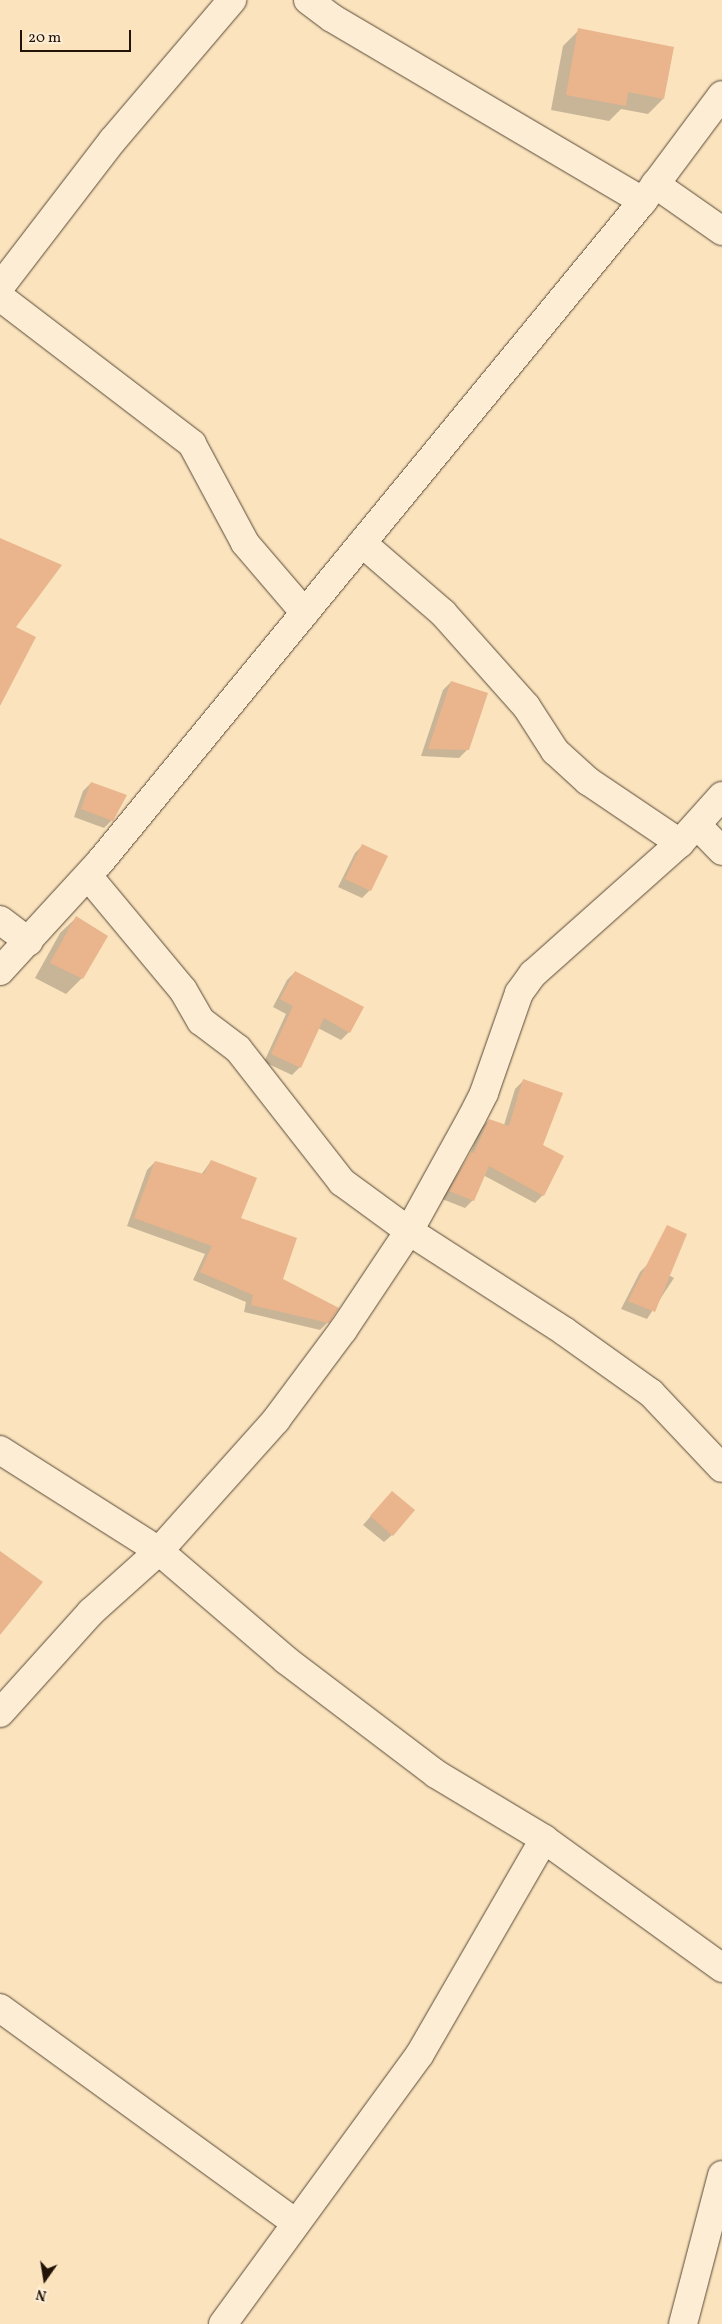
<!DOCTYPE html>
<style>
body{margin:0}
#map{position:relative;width:722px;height:2324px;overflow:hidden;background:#fae3bd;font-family:Vollkorn,serif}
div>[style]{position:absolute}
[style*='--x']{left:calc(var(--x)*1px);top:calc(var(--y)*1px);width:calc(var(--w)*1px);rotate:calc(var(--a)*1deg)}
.shadow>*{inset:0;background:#0003}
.building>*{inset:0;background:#eab58c}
.roads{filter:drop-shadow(0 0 1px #594836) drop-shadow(0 0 1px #594836)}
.minor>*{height:28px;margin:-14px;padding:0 14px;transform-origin:14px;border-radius:14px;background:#fcedd4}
span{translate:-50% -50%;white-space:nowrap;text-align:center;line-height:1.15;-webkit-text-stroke:5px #fcedd4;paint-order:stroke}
.north{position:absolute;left:20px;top:2254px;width:50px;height:50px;-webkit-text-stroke:4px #fcedd4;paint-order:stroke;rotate:193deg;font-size:14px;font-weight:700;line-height:20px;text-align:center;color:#231409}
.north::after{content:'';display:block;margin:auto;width:18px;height:22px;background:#231409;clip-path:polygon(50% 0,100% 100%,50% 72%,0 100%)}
.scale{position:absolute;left:20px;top:30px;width:111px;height:22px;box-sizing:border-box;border:2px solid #231409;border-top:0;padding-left:6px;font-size:15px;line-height:18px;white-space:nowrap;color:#231409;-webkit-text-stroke:4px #fcedd4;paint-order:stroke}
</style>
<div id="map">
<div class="shadow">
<div style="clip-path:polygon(579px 30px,663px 99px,648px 114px,621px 109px,609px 121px,551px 110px,563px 46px)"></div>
<div style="clip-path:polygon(451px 682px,467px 750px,459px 758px,421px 756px,443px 690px)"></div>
<div style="clip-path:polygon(91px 783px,112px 820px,104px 828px,74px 817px,83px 791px)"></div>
<div style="clip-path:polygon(363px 845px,370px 890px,362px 898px,338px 887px,355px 853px)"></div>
<div style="clip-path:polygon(76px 918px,82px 978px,66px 994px,35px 978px,60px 933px)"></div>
<div style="clip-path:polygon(295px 972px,349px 1032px,341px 1040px,318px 1028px,300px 1067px,292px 1075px,264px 1062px,286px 1014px,273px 1007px,287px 980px)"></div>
<div style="clip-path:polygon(523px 1081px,542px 1145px,543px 1195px,535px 1203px,483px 1175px,473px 1200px,465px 1208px,442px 1199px,470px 1154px,481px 1128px,489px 1120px,504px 1125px,515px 1089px)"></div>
<div style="clip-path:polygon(211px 1161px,239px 1219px,282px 1279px,328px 1322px,320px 1330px,244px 1312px,246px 1302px,193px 1280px,205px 1254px,127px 1226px,147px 1170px,155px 1162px,201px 1175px)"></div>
<div style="clip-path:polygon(648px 1264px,674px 1278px,647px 1319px,621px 1309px,640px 1272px)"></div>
<div style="clip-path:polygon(384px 1501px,392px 1535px,384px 1542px,363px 1525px)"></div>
</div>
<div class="building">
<div style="clip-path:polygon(578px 28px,674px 47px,664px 99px,628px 92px,626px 106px,566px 95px)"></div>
<div style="clip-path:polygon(0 538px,62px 565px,16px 627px,36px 637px,0 706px)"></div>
<div style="clip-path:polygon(451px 681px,488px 693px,469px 750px,428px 749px)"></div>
<div style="clip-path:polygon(91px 782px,127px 795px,113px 821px,81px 809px)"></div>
<div style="clip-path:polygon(362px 844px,388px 856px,371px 891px,345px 879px)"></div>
<div style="clip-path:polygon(76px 916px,108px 936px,83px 979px,50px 963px)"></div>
<div style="clip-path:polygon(295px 971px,364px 1007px,350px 1033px,324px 1018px,301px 1068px,271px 1054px,293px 1006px,280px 999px)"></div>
<div style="clip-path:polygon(523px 1079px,563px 1093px,543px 1145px,564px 1156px,544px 1196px,489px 1166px,474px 1201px,449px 1191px,471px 1152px,474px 1153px,489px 1119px,509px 1126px)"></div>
<div style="clip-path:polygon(211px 1160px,257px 1178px,241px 1218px,297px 1238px,283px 1279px,339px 1308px,329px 1323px,251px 1305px,253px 1295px,200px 1272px,212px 1246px,134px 1218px,155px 1161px,204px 1174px)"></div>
<div style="clip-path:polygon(667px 1225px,687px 1234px,655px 1312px,628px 1301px)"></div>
<div style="clip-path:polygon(392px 1491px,415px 1510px,393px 1536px,370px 1516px)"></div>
<div style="clip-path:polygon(0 1551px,43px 1582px,0 1635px)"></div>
</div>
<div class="roads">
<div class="minor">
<div style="--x:308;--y:0;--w:30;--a:37"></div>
<div style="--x:332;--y:18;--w:361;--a:30.5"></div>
<div style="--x:655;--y:184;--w:82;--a:35"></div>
<div style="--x:0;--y:287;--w:185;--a:-52.5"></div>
<div style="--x:113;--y:140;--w:184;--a:-49.6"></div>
<div style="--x:0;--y:297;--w:242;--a:37.4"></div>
<div style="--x:192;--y:444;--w:112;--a:61.8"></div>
<div style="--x:245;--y:543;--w:92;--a:49.4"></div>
<div style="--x:362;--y:543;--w:107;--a:40.8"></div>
<div style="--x:443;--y:613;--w:125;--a:48.3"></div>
<div style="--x:526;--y:706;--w:54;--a:57.2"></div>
<div style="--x:555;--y:751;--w:45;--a:42.3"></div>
<div style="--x:588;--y:781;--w:111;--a:34"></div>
<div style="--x:697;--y:825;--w:36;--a:46"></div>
<div style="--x:88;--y:876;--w:148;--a:50.2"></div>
<div style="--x:183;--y:990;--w:36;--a:60"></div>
<div style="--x:201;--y:1021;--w:46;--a:37.1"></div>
<div style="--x:238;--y:1049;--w:169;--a:52"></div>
<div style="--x:342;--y:1182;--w:83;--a:36.2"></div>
<div style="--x:409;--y:1231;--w:184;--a:32.8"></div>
<div style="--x:564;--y:1331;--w:107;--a:35.5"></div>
<div style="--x:651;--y:1393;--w:103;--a:46.6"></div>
<div style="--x:0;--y:920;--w:36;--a:37"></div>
<div style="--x:0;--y:971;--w:148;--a:-47.5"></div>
<div style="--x:100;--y:862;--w:855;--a:-50.6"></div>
<div style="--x:643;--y:201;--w:132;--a:-53.3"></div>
<div style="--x:0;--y:1450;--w:188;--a:32.4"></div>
<div style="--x:159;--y:1551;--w:167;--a:40.6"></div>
<div style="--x:286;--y:1660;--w:188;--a:37.2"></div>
<div style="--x:436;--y:1774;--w:126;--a:31"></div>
<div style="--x:544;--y:1839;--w:220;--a:35.9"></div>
<div style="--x:0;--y:1713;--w:136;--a:-48"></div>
<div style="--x:91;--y:1612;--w:91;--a:-41.9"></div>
<div style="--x:159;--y:1551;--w:176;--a:-48.2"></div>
<div style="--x:276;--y:1420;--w:112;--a:-53.3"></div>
<div style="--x:343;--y:1330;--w:119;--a:-56.3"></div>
<div style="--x:409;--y:1231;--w:130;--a:-61.1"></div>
<div style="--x:472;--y:1117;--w:27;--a:-63"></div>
<div style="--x:484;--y:1093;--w:106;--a:-70.7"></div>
<div style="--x:519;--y:993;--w:24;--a:-54"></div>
<div style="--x:533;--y:974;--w:197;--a:-41.7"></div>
<div style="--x:680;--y:843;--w:63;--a:-48.2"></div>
<div style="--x:0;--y:2008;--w:364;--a:36"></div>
<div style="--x:223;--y:2324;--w:334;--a:-53.9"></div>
<div style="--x:420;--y:2054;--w:248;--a:-60"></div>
<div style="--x:683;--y:2324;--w:154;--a:-75.3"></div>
</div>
</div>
<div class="north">N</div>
<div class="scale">20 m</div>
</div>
